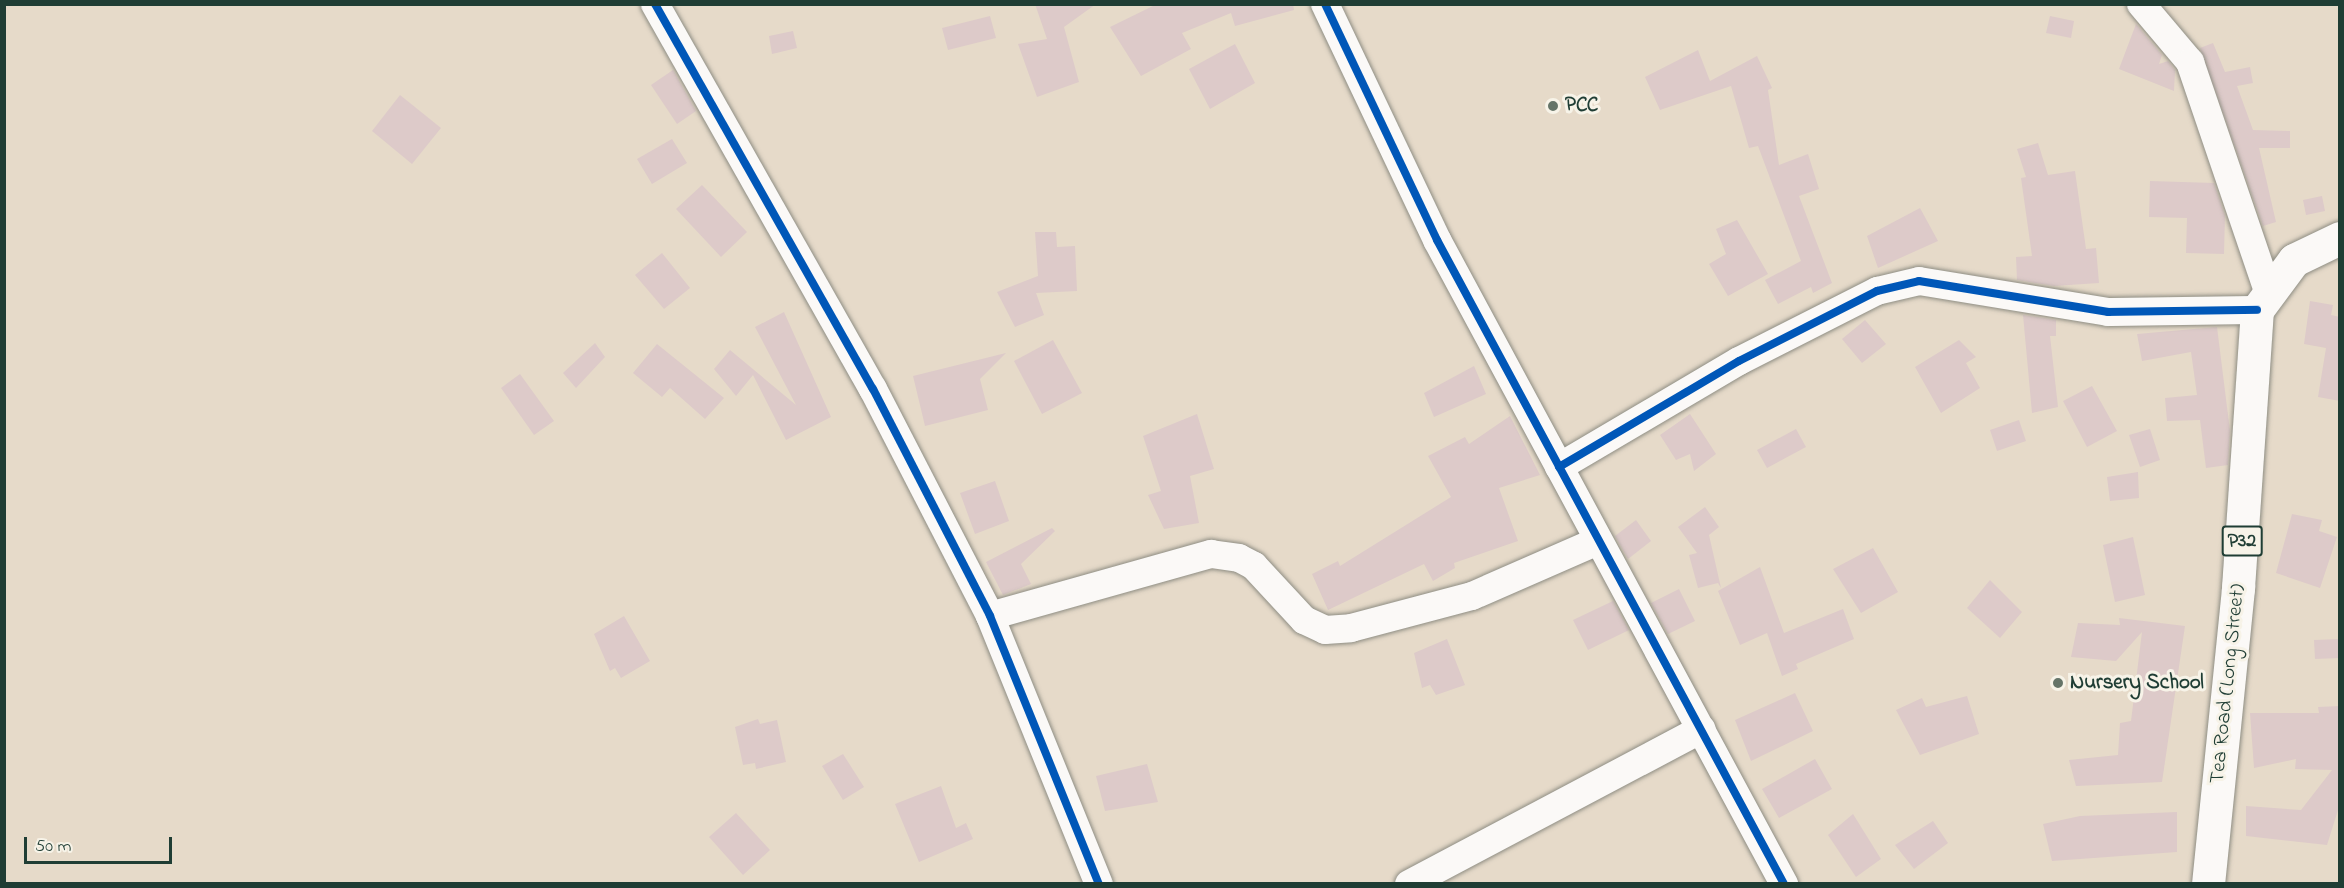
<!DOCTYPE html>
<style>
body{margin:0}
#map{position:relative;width:2344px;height:888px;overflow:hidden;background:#e6dac9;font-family:"Indie Flower",sans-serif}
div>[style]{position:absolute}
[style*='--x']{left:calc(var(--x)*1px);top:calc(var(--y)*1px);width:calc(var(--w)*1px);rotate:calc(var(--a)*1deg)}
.building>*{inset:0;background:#ddcac9}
.roads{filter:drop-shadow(0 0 2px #8e8d83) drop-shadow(0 0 2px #8e8d83)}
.minor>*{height:28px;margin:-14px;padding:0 14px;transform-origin:14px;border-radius:14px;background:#fbf9f7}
.major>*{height:33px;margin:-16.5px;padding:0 16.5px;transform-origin:16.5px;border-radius:16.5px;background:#fbf9f7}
.cycleway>*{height:8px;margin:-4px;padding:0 4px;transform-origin:4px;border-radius:4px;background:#0057b8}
.dots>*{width:16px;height:16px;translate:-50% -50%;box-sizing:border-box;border:3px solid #f7f3e8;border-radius:50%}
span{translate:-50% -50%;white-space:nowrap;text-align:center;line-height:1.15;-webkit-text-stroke:6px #f7f3e8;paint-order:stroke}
.shield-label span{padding:2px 4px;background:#f7f3e8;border:2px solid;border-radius:4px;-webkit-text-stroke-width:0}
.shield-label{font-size:20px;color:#1f3d34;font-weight:700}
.poi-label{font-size:21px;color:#1f3d34;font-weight:700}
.left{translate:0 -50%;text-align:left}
.street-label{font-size:21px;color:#1f3d34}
.frame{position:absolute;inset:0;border:6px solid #1f3d34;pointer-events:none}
.scale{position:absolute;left:24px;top:837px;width:148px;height:27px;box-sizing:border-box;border:3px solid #1f3d34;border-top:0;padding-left:8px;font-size:18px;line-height:21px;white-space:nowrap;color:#1f3d34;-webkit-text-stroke:4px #f7f3e8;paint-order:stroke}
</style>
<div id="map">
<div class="building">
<div style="clip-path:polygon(1035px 4px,1096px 4px,1064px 27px,1079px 82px,1037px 97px,1018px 44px,1047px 39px)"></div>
<div style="clip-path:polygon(1157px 4px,1293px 4px,1294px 10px,1235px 26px,1231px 13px,1182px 33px,1191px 49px,1141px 76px,1110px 27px)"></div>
<div style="clip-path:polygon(990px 16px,996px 38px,948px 50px,942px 28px)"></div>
<div style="clip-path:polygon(2050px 16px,2074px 21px,2071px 38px,2046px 33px)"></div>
<div style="clip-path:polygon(2136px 24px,2162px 55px,2159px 64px,2168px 61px,2175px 70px,2174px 91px,2119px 69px)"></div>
<div style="clip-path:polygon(793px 31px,797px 48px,772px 54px,769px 36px)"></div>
<div style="clip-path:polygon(2213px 43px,2225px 72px,2250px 67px,2253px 83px,2237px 86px,2253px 130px,2290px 131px,2290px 148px,2259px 148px,2276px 222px,2263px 226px,2200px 48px)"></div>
<div style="clip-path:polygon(1235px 44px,1255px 83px,1210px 109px,1189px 69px)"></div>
<div style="clip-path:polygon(1698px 50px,1710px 81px,1757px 56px,1772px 88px,1768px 90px,1779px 165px,1808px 154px,1819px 189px,1799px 196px,1832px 283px,1813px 293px,1811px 287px,1778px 304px,1765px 280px,1801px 261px,1758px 146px,1749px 148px,1731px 86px,1660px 110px,1645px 77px)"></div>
<div style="clip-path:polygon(673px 70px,696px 111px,677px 124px,651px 85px)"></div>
<div style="clip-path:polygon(400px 95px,441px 128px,412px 164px,372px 131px)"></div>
<div style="clip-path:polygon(672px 139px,687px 163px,652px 184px,637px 159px)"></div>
<div style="clip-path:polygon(2038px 143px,2048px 175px,2075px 171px,2086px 249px,2096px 248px,2099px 283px,2054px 286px,2017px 280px,2016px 257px,2032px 256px,2021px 178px,2026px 177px,2017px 149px)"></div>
<div style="clip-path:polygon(2150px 181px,2214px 183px,2225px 216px,2224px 254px,2186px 253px,2187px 218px,2149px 217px)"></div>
<div style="clip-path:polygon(702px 185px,747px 232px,721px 257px,676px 209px)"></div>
<div style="clip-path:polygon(2322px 196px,2325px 211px,2306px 215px,2303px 200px)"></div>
<div style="clip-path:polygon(1920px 208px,1938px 241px,1878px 268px,1867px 236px)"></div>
<div style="clip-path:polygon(1737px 220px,1768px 274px,1728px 296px,1709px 264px,1726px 254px,1716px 229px)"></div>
<div style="clip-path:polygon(1035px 232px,1056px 232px,1057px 247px,1075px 246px,1077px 291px,1036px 293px,1044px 315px,1015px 327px,997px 292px,1038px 276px)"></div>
<div style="clip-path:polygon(662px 253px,690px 288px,664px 309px,635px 275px)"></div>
<div style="clip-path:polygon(2310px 301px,2333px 305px,2331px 315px,2340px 317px,2340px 401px,2318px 397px,2326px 348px,2304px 344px)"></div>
<div style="clip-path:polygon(784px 312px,831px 417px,786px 440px,753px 375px,736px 396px,714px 369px,730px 350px,796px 405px,755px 327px)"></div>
<div style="clip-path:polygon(2023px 315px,2056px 320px,2056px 336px,2050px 336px,2058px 407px,2032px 413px)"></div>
<div style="clip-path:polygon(1865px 320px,1886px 344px,1862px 363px,1842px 339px)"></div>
<div style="clip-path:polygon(2217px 327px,2230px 431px,2228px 465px,2206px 468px,2200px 420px,2167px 421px,2165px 398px,2197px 395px,2191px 352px,2142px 361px,2137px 334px)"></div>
<div style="clip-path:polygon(1053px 340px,1082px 393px,1042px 414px,1014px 361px)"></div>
<div style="clip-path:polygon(1959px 340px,1976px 357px,1966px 363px,1980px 388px,1941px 413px,1915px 367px)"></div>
<div style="clip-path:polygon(595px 343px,605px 357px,576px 388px,563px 373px)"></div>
<div style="clip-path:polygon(657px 344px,724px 398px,705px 419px,670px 388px,662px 397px,633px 373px)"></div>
<div style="clip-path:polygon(1006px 353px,980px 379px,988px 410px,925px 426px,913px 376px)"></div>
<div style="clip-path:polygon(1474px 366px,1486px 394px,1434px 417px,1424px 393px)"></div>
<div style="clip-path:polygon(520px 374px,554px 421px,534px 435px,501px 388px)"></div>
<div style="clip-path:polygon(2092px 386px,2117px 431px,2087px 447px,2063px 401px)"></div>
<div style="clip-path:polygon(1197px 414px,1214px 469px,1190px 476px,1199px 523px,1164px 529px,1148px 495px,1161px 491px,1143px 436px)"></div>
<div style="clip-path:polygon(1690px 414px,1716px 454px,1694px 471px,1690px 454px,1676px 460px,1660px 435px)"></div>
<div style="clip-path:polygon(1510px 416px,1540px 475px,1499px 488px,1518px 541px,1454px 563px,1455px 568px,1433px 581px,1424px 564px,1328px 610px,1312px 574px,1338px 561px,1340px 566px,1451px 497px,1428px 456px,1465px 437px,1469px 444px)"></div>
<div style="clip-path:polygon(2019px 420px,2026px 441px,1997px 451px,1990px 430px)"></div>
<div style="clip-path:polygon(1796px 429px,1806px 447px,1767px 468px,1757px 450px)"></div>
<div style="clip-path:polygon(2150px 429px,2160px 460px,2140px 467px,2129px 435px)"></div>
<div style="clip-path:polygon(2138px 472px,2139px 498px,2110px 501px,2107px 477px)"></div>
<div style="clip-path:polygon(995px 481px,1009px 521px,975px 534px,960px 493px)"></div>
<div style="clip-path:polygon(1705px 507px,1719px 527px,1709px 535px,1721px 588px,1718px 583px,1698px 588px,1689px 555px,1697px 553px,1678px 527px)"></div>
<div style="clip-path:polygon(2292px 514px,2322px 520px,2319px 531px,2337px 537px,2320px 588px,2276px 573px)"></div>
<div style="clip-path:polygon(1636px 520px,1651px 541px,1628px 559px,1615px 536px)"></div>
<div style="clip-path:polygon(1052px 528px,1055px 531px,1021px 564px,1031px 584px,1003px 595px,986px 562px)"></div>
<div style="clip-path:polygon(2133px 537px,2145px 595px,2115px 602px,2103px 545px)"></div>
<div style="clip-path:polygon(1873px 548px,1898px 592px,1861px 613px,1833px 569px)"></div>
<div style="clip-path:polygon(1760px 567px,1784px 633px,1843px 609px,1854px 639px,1796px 664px,1798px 669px,1782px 676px,1767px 633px,1740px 645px,1718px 591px)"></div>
<div style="clip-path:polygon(1990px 580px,2022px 612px,2000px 638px,1967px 608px)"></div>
<div style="clip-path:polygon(1679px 589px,1695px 621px,1668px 634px,1651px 603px)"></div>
<div style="clip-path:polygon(1613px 601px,1629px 630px,1588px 650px,1573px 620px)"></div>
<div style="clip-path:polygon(624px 616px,650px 661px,621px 678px,615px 668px,610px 671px,594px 634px)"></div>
<div style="clip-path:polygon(2119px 618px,2185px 626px,2162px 782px,2076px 786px,2069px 760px,2118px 755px,2120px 723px,2131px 721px,2142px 632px,2116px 661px,2071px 657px,2078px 623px,2120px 625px)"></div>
<div style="clip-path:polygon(1447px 639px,1465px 685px,1436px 695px,1430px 685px,1422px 688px,1414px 653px)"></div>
<div style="clip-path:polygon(2340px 639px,2340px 658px,2315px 659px,2314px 640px)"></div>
<div style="clip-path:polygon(1795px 693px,1813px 731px,1751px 761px,1735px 720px)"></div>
<div style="clip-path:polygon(1967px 696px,1979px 734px,1920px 755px,1896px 710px,1922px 698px,1926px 707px)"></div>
<div style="clip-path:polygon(2340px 706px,2338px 810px,2327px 845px,2246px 836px,2246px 806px,2301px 810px,2332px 770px,2295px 769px,2296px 759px,2254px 768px,2250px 713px,2319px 713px,2318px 707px)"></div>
<div style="clip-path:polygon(758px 719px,760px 724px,777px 720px,786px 762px,756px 769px,755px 763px,743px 765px,735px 727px)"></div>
<div style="clip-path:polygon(843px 754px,864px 787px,843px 800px,822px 766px)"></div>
<div style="clip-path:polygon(1815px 759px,1832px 789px,1779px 818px,1762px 789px)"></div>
<div style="clip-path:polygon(1147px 764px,1158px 802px,1105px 811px,1096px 776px)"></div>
<div style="clip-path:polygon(941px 786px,956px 828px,966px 823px,973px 839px,919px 862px,895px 804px)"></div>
<div style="clip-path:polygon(2177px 812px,2177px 852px,2052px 861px,2043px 824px,2080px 816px)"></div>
<div style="clip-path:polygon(736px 813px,770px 850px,743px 875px,709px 837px)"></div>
<div style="clip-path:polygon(1853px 814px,1881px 859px,1856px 877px,1828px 835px)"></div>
<div style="clip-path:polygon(1933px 821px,1948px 843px,1914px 869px,1895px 845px)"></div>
</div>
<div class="roads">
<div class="minor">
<div style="--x:655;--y:4;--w:442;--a:60.5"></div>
<div style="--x:873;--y:389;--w:255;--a:62.7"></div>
<div style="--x:990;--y:616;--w:289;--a:67.9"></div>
<div style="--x:1325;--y:4;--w:261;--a:64.6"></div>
<div style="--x:1437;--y:240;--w:732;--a:61.68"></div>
<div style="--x:2141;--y:4;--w:76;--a:49.8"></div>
<div style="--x:2190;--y:62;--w:242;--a:71.2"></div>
<div style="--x:1559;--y:467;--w:209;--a:-30.5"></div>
<div style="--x:1739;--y:361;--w:155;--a:-26.9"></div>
<div style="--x:1877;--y:291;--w:43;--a:-13.4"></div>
<div style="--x:1919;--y:281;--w:192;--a:9.3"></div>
<div style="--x:2108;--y:312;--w:149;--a:-0.8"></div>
<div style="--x:990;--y:616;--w:230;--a:-15.7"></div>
<div style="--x:1211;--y:554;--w:28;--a:8"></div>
<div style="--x:1239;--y:558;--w:17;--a:28"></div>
<div style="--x:1254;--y:566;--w:74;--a:47.2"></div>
<div style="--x:1304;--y:620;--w:23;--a:25"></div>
<div style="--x:1325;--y:630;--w:26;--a:-4"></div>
<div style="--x:1351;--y:628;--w:125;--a:-14.8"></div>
<div style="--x:1472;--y:596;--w:137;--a:-23.6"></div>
<div style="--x:1409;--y:884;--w:331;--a:-27.9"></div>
</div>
<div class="major">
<div style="--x:2208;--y:884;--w:298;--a:-84.2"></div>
<div style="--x:2238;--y:588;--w:279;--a:-86.1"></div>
<div style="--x:2257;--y:310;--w:62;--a:-53.5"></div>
<div style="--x:2294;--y:260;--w:51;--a:-25.6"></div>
</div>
</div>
<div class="cycleway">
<div style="--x:655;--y:4;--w:442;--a:60.5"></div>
<div style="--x:873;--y:389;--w:255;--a:62.7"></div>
<div style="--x:990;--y:616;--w:289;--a:67.9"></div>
<div style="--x:1325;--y:4;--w:261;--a:64.6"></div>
<div style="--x:1437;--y:240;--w:732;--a:61.68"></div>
<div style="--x:1559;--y:467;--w:209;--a:-30.5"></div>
<div style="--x:1739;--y:361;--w:155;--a:-26.9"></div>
<div style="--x:1877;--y:291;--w:43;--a:-13.4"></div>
<div style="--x:1919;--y:281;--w:192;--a:9.3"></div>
<div style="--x:2108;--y:312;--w:149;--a:-0.8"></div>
</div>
<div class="dots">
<div style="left:1553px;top:106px;background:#657468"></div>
<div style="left:2058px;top:683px;background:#657468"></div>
</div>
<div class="shield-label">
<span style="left:2242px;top:541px">P32</span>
</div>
<div class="poi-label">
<span class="left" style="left:1565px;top:106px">PCC</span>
<span class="left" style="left:2070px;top:683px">Nursery School</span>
</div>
<div class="street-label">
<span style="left:2228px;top:684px;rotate:-84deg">Tea Road (Long Street)</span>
</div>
<div class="frame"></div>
<div class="scale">50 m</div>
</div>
